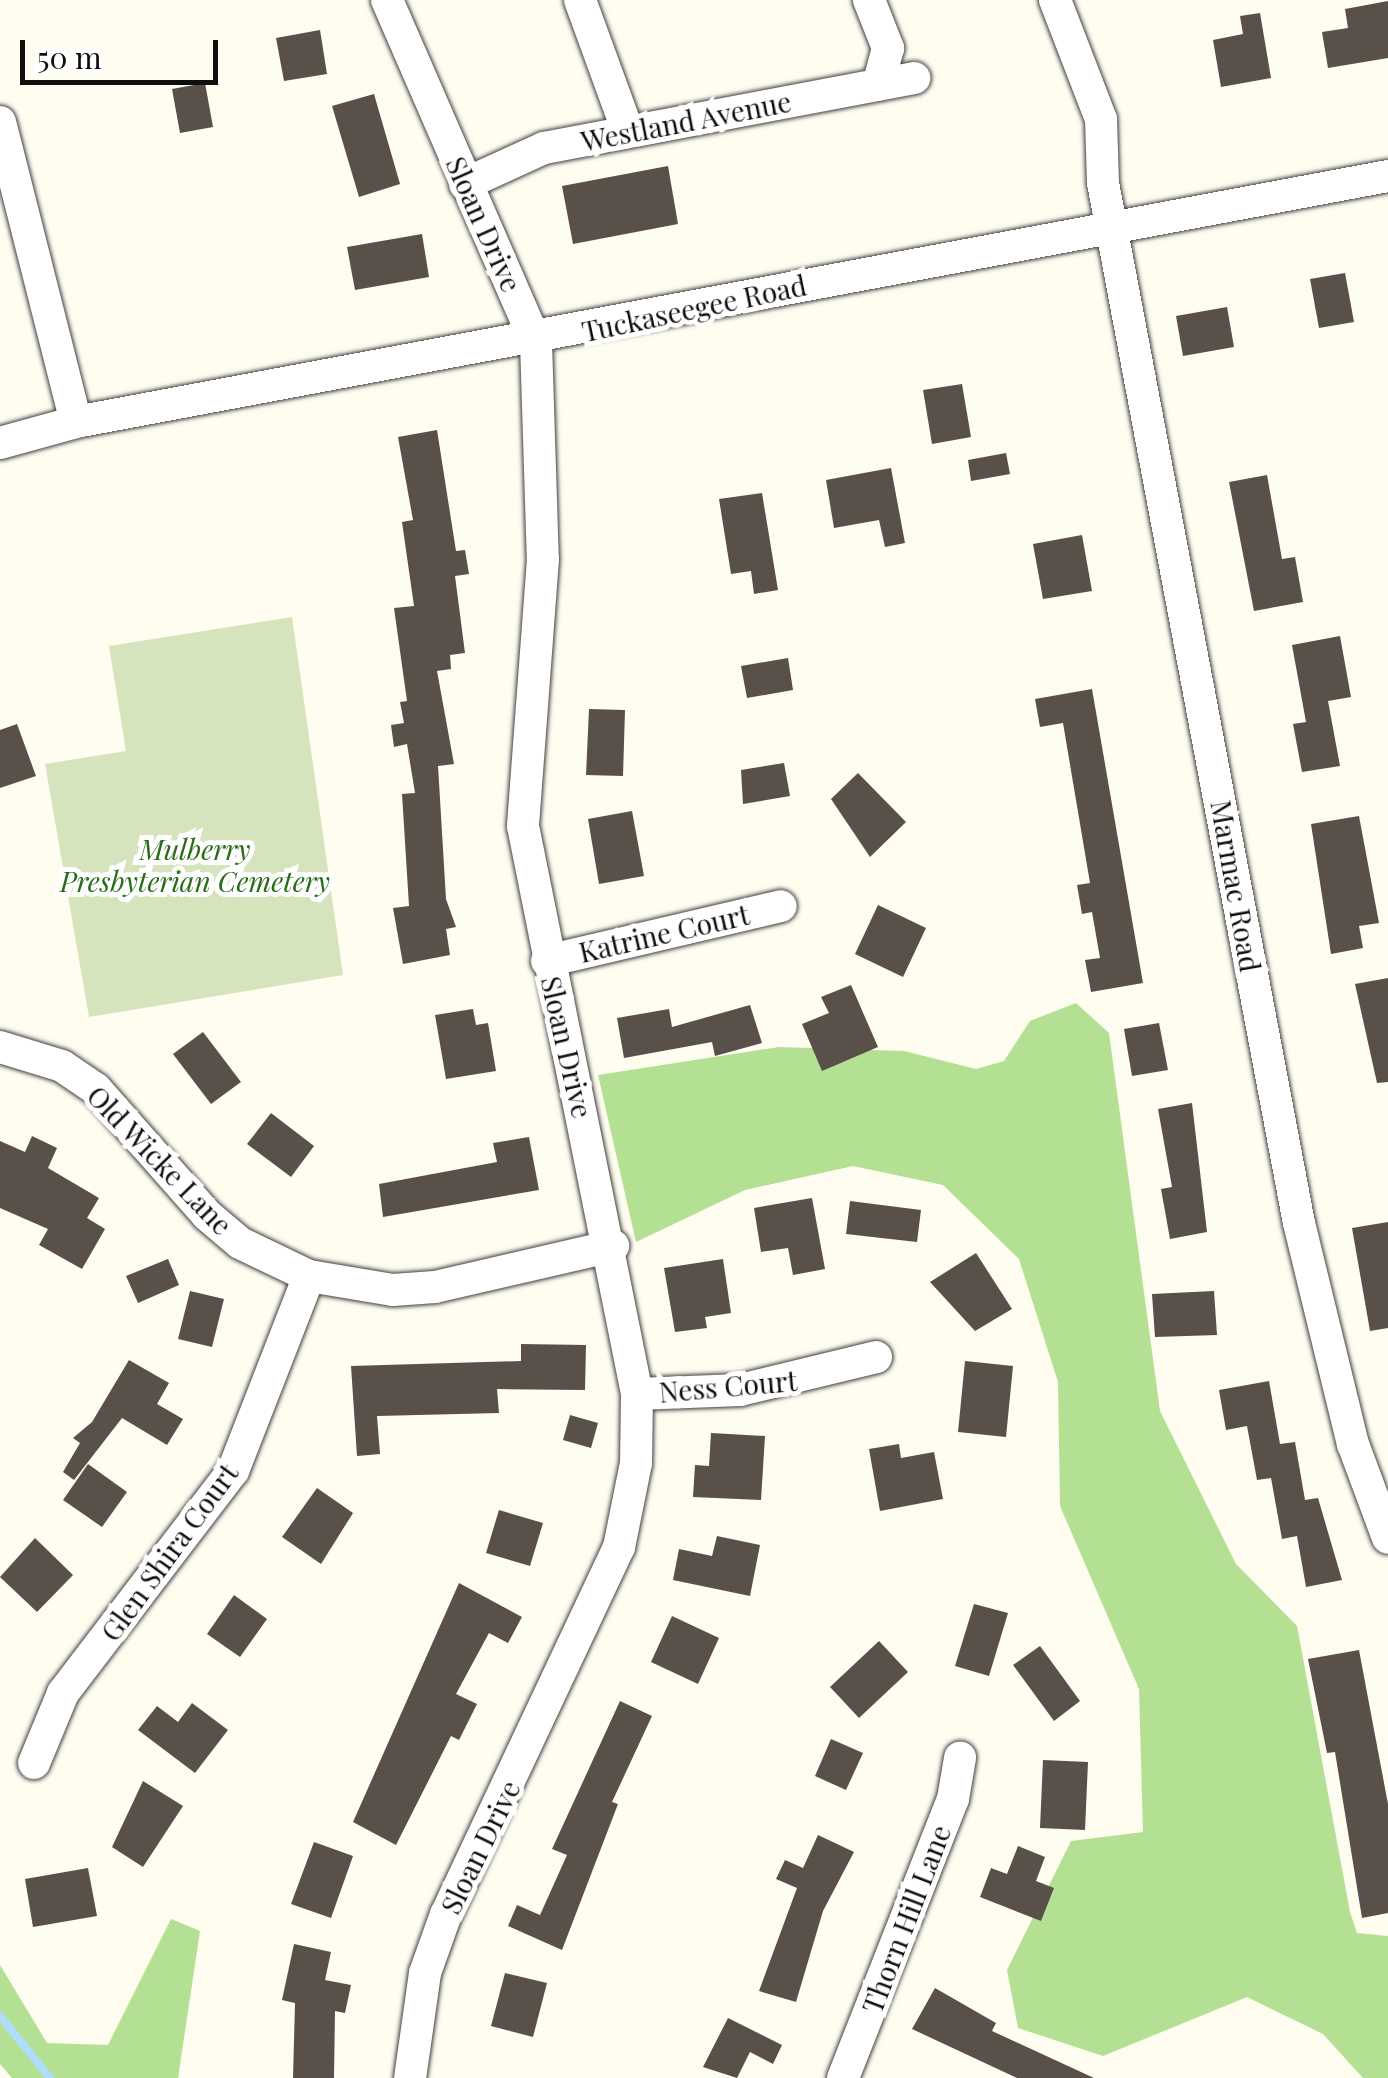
<!DOCTYPE html>
<style>
body{margin:0}
#map{position:relative;width:1388px;height:2078px;overflow:hidden;background:#fffcf0;font-family:"Playfair Display",serif}
div>[style]{position:absolute}
[style*='--x']{left:calc(var(--x)*1px);top:calc(var(--y)*1px);width:calc(var(--w)*1px);rotate:calc(var(--a)*1deg)}
.forest>*{inset:0;background:#b3e093}
.cemetery>*{inset:0;background:#d6e4be}
.stream>*{height:8px;margin:-4px;padding:0 4px;transform-origin:4px;border-radius:4px;background:#afddfc}
.building>*{inset:0;background:#585049}
.roads{filter:drop-shadow(0 0 2px #414141) drop-shadow(0 0 2px #414141)}
.minor>*{height:32px;margin:-16px;padding:0 16px;transform-origin:16px;border-radius:16px;background:#fff}
span{translate:-50% -50%;white-space:nowrap;text-align:center;line-height:1.15;-webkit-text-stroke:10px #fff;paint-order:stroke}
.street-label{font-size:28px;color:#0e0e0e}
.park-label{font-size:28px;color:#276d18;font-style:italic}
.scale{position:absolute;left:20px;top:40px;width:198px;height:45px;box-sizing:border-box;border:5px solid #0e0e0e;border-top:0;padding-left:12px;font-size:30px;line-height:35px;white-space:nowrap;color:#0e0e0e;-webkit-text-stroke:8px #fff;paint-order:stroke}
</style>
<div id="map">
<div class="forest">
<div style="clip-path:polygon(1076px 1003px,1109px 1033px,1160px 1411px,1236px 1564px,1297px 1626px,1350px 1912px,1357px 1933px,1388px 1936px,1388px 2078px,1363px 2078px,1323px 2034px,1247px 1997px,1103px 2056px,1018px 2028px,1007px 1970px,1071px 1841px,1143px 1832px,1139px 1689px,1060px 1506px,1058px 1382px,1019px 1259px,943px 1185px,853px 1166px,745px 1190px,636px 1242px,598px 1075px,779px 1047px,904px 1051px,976px 1069px,1004px 1061px,1030px 1021px)"></div>
<div style="clip-path:polygon(171px 1919px,200px 1931px,178px 2078px,12px 2078px,0 2064px,0 1965px,47px 2043px,108px 2045px)"></div>
</div>
<div class="cemetery">
<div style="clip-path:polygon(292px 617px,343px 975px,89px 1017px,45px 764px,126px 751px,109px 646px)"></div>
</div>
<div class="stream">
<div style="--x:0;--y:2016;--w:80;--a:51.1"></div>
</div>
<div class="building">
<div style="clip-path:polygon(1388px 1px,1388px 58px,1328px 68px,1322px 32px,1348px 28px,1345px 9px)"></div>
<div style="clip-path:polygon(1260px 13px,1271px 78px,1221px 87px,1213px 40px,1243px 34px,1240px 16px)"></div>
<div style="clip-path:polygon(320px 30px,327px 74px,284px 81px,276px 38px)"></div>
<div style="clip-path:polygon(205px 83px,213px 127px,180px 133px,172px 89px)"></div>
<div style="clip-path:polygon(374px 94px,400px 184px,359px 197px,332px 106px)"></div>
<div style="clip-path:polygon(668px 166px,678px 224px,573px 244px,562px 186px)"></div>
<div style="clip-path:polygon(422px 234px,429px 277px,355px 290px,347px 247px)"></div>
<div style="clip-path:polygon(1345px 273px,1354px 322px,1319px 328px,1310px 279px)"></div>
<div style="clip-path:polygon(1227px 307px,1234px 347px,1183px 356px,1176px 316px)"></div>
<div style="clip-path:polygon(962px 384px,971px 437px,932px 444px,923px 390px)"></div>
<div style="clip-path:polygon(437px 430px,456px 551px,465px 550px,469px 574px,455px 576px,465px 653px,450px 655px,451px 669px,437px 671px,454px 764px,438px 766px,446px 899px,456px 927px,446px 929px,450px 955px,403px 964px,393px 908px,409px 906px,402px 794px,415px 793px,407px 744px,394px 747px,391px 725px,404px 723px,400px 702px,407px 701px,394px 608px,414px 606px,402px 522px,413px 520px,398px 437px)"></div>
<div style="clip-path:polygon(1006px 453px,1010px 474px,971px 481px,968px 460px)"></div>
<div style="clip-path:polygon(891px 468px,905px 543px,885px 547px,879px 520px,834px 528px,826px 480px)"></div>
<div style="clip-path:polygon(1267px 475px,1282px 559px,1295px 557px,1303px 602px,1254px 611px,1229px 482px)"></div>
<div style="clip-path:polygon(762px 493px,778px 590px,754px 594px,751px 571px,731px 574px,719px 499px)"></div>
<div style="clip-path:polygon(1082px 535px,1092px 591px,1043px 599px,1033px 544px)"></div>
<div style="clip-path:polygon(1340px 636px,1351px 697px,1328px 701px,1340px 766px,1302px 772px,1293px 724px,1306px 722px,1292px 645px)"></div>
<div style="clip-path:polygon(788px 658px,793px 690px,747px 698px,741px 666px)"></div>
<div style="clip-path:polygon(1092px 689px,1143px 983px,1091px 992px,1085px 960px,1100px 958px,1092px 912px,1082px 914px,1077px 885px,1090px 883px,1063px 723px,1040px 727px,1035px 699px)"></div>
<div style="clip-path:polygon(589px 709px,625px 710px,623px 776px,586px 775px)"></div>
<div style="clip-path:polygon(17px 724px,36px 776px,0 788px,0 730px)"></div>
<div style="clip-path:polygon(784px 763px,790px 796px,743px 804px,741px 770px)"></div>
<div style="clip-path:polygon(858px 773px,906px 822px,870px 857px,831px 799px)"></div>
<div style="clip-path:polygon(632px 811px,644px 876px,599px 884px,588px 819px)"></div>
<div style="clip-path:polygon(1359px 816px,1379px 923px,1359px 926px,1363px 948px,1331px 954px,1311px 824px)"></div>
<div style="clip-path:polygon(878px 905px,926px 928px,903px 977px,855px 954px)"></div>
<div style="clip-path:polygon(1388px 978px,1388px 1082px,1377px 1083px,1355px 984px)"></div>
<div style="clip-path:polygon(851px 985px,878px 1047px,822px 1071px,802px 1024px,829px 1013px,821px 997px)"></div>
<div style="clip-path:polygon(750px 1005px,762px 1043px,715px 1056px,712px 1042px,624px 1058px,617px 1018px,669px 1009px,672px 1027px)"></div>
<div style="clip-path:polygon(473px 1009px,476px 1025px,488px 1023px,496px 1071px,446px 1079px,435px 1015px)"></div>
<div style="clip-path:polygon(1159px 1023px,1168px 1070px,1132px 1076px,1124px 1029px)"></div>
<div style="clip-path:polygon(203px 1032px,241px 1082px,211px 1104px,173px 1054px)"></div>
<div style="clip-path:polygon(1192px 1103px,1207px 1232px,1170px 1239px,1161px 1189px,1172px 1187px,1158px 1109px)"></div>
<div style="clip-path:polygon(271px 1113px,314px 1146px,291px 1177px,247px 1144px)"></div>
<div style="clip-path:polygon(32px 1136px,57px 1148px,48px 1168px,99px 1198px,87px 1218px,105px 1229px,82px 1269px,39px 1245px,48px 1229px,0 1208px,0 1141px,25px 1152px)"></div>
<div style="clip-path:polygon(529px 1137px,539px 1190px,383px 1217px,379px 1184px,497px 1162px,493px 1143px)"></div>
<div style="clip-path:polygon(812px 1198px,825px 1269px,793px 1275px,788px 1248px,761px 1252px,754px 1208px)"></div>
<div style="clip-path:polygon(850px 1201px,921px 1210px,917px 1242px,846px 1234px)"></div>
<div style="clip-path:polygon(1388px 1222px,1388px 1328px,1370px 1331px,1352px 1228px)"></div>
<div style="clip-path:polygon(976px 1253px,1012px 1309px,975px 1331px,930px 1282px)"></div>
<div style="clip-path:polygon(168px 1259px,179px 1285px,138px 1303px,126px 1276px)"></div>
<div style="clip-path:polygon(723px 1259px,731px 1313px,705px 1317px,707px 1328px,675px 1332px,664px 1268px)"></div>
<div style="clip-path:polygon(190px 1291px,224px 1299px,212px 1347px,178px 1339px)"></div>
<div style="clip-path:polygon(1214px 1291px,1217px 1335px,1155px 1337px,1152px 1294px)"></div>
<div style="clip-path:polygon(521px 1344px,586px 1345px,585px 1390px,497px 1389px,499px 1413px,377px 1416px,380px 1454px,357px 1456px,351px 1366px,521px 1361px)"></div>
<div style="clip-path:polygon(129px 1360px,169px 1383px,157px 1404px,183px 1419px,167px 1445px,122px 1418px,74px 1480px,63px 1472px,80px 1443px,73px 1438px,92px 1422px)"></div>
<div style="clip-path:polygon(965px 1361px,1013px 1366px,1006px 1437px,958px 1432px)"></div>
<div style="clip-path:polygon(1269px 1381px,1280px 1444px,1295px 1442px,1305px 1500px,1318px 1498px,1342px 1580px,1306px 1587px,1297px 1536px,1282px 1539px,1271px 1478px,1257px 1480px,1247px 1426px,1226px 1430px,1219px 1390px)"></div>
<div style="clip-path:polygon(570px 1415px,598px 1423px,591px 1448px,563px 1440px)"></div>
<div style="clip-path:polygon(711px 1433px,765px 1436px,761px 1500px,693px 1497px,695px 1465px,709px 1466px)"></div>
<div style="clip-path:polygon(899px 1444px,901px 1458px,934px 1452px,943px 1499px,880px 1511px,869px 1449px)"></div>
<div style="clip-path:polygon(88px 1464px,127px 1492px,102px 1527px,63px 1500px)"></div>
<div style="clip-path:polygon(317px 1488px,353px 1513px,321px 1564px,282px 1537px)"></div>
<div style="clip-path:polygon(499px 1510px,543px 1523px,530px 1566px,486px 1553px)"></div>
<div style="clip-path:polygon(717px 1536px,760px 1545px,750px 1596px,673px 1580px,679px 1549px,712px 1556px)"></div>
<div style="clip-path:polygon(35px 1538px,73px 1575px,37px 1612px,0 1577px)"></div>
<div style="clip-path:polygon(459px 1583px,522px 1617px,508px 1643px,489px 1633px,456px 1694px,477px 1704px,459px 1740px,451px 1736px,396px 1845px,353px 1822px)"></div>
<div style="clip-path:polygon(234px 1595px,267px 1619px,240px 1657px,207px 1634px)"></div>
<div style="clip-path:polygon(974px 1604px,1008px 1613px,989px 1676px,955px 1666px)"></div>
<div style="clip-path:polygon(672px 1616px,719px 1638px,698px 1684px,651px 1662px)"></div>
<div style="clip-path:polygon(879px 1641px,908px 1672px,859px 1718px,830px 1687px)"></div>
<div style="clip-path:polygon(1040px 1646px,1080px 1701px,1054px 1721px,1013px 1665px)"></div>
<div style="clip-path:polygon(1359px 1650px,1388px 1804px,1388px 1913px,1362px 1918px,1335px 1752px,1327px 1753px,1308px 1659px)"></div>
<div style="clip-path:polygon(620px 1701px,652px 1716px,612px 1802px,618px 1804px,562px 1950px,508px 1926px,517px 1905px,540px 1915px,567px 1855px,552px 1849px)"></div>
<div style="clip-path:polygon(192px 1703px,228px 1730px,195px 1773px,138px 1730px,157px 1706px,178px 1722px)"></div>
<div style="clip-path:polygon(831px 1739px,863px 1753px,846px 1790px,815px 1776px)"></div>
<div style="clip-path:polygon(1043px 1760px,1088px 1762px,1085px 1830px,1040px 1828px)"></div>
<div style="clip-path:polygon(143px 1781px,183px 1806px,143px 1867px,112px 1847px)"></div>
<div style="clip-path:polygon(818px 1835px,854px 1852px,823px 1911px,796px 2002px,759px 1991px,797px 1888px,776px 1879px,785px 1860px,803px 1868px)"></div>
<div style="clip-path:polygon(314px 1842px,353px 1856px,331px 1918px,291px 1904px)"></div>
<div style="clip-path:polygon(1018px 1846px,1045px 1857px,1036px 1881px,1054px 1888px,1041px 1921px,980px 1897px,991px 1868px,1007px 1874px)"></div>
<div style="clip-path:polygon(88px 1868px,97px 1916px,33px 1927px,25px 1879px)"></div>
<div style="clip-path:polygon(294px 1944px,331px 1952px,325px 1980px,351px 1985px,345px 2013px,335px 2011px,334px 2078px,293px 2078px,295px 2003px,282px 2000px)"></div>
<div style="clip-path:polygon(505px 1973px,547px 1983px,533px 2037px,491px 2026px)"></div>
<div style="clip-path:polygon(935px 1988px,996px 2023px,992px 2031px,1094px 2078px,1017px 2078px,912px 2029px)"></div>
<div style="clip-path:polygon(728px 2018px,782px 2045px,773px 2064px,750px 2052px,737px 2078px,703px 2067px)"></div>
</div>
<div class="roads">
<div class="minor">
<div style="--x:387;--y:0;--w:373;--a:66.5"></div>
<div style="--x:536;--y:342;--w:217;--a:88.2"></div>
<div style="--x:543;--y:559;--w:268;--a:94.3"></div>
<div style="--x:523;--y:826;--w:579;--a:78.65"></div>
<div style="--x:637;--y:1394;--w:69;--a:90.8"></div>
<div style="--x:636;--y:1463;--w:86;--a:101.4"></div>
<div style="--x:619;--y:1547;--w:406;--a:115.2"></div>
<div style="--x:446;--y:1914;--w:63;--a:109.6"></div>
<div style="--x:425;--y:1973;--w:106;--a:98.1"></div>
<div style="--x:580;--y:0;--w:140;--a:70"></div>
<div style="--x:869;--y:0;--w:52;--a:68.4"></div>
<div style="--x:888;--y:48;--w:38;--a:105"></div>
<div style="--x:1055;--y:0;--w:128;--a:68.9"></div>
<div style="--x:1101;--y:119;--w:64;--a:88.2"></div>
<div style="--x:1103;--y:183;--w:1058;--a:79.33"></div>
<div style="--x:1299;--y:1223;--w:228;--a:76.3"></div>
<div style="--x:1353;--y:1444;--w:100;--a:69.6"></div>
<div style="--x:0;--y:122;--w:309;--a:75.8"></div>
<div style="--x:465;--y:184;--w:87;--a:-24.5"></div>
<div style="--x:544;--y:148;--w:377;--a:-10.7"></div>
<div style="--x:0;--y:443;--w:79;--a:-15.4"></div>
<div style="--x:76;--y:422;--w:1335;--a:-10.62"></div>
<div style="--x:547;--y:961;--w:240;--a:-13.2"></div>
<div style="--x:0;--y:1047;--w:65;--a:17"></div>
<div style="--x:62;--y:1066;--w:41;--a:34.1"></div>
<div style="--x:96;--y:1089;--w:168;--a:48.6"></div>
<div style="--x:207;--y:1215;--w:43;--a:40.3"></div>
<div style="--x:240;--y:1243;--w:76;--a:25.6"></div>
<div style="--x:309;--y:1276;--w:85;--a:9.5"></div>
<div style="--x:393;--y:1290;--w:42;--a:-4.1"></div>
<div style="--x:435;--y:1287;--w:183;--a:-13"></div>
<div style="--x:637;--y:1394;--w:103;--a:-2.2"></div>
<div style="--x:740;--y:1390;--w:140;--a:-13.6"></div>
<div style="--x:34;--y:1763;--w:76;--a:-67.5"></div>
<div style="--x:63;--y:1693;--w:280;--a:-52.6"></div>
<div style="--x:233;--y:1471;--w:209;--a:-68.7"></div>
<div style="--x:843;--y:2078;--w:300;--a:-68.5"></div>
<div style="--x:953;--y:1799;--w:42;--a:-80.3"></div>
</div>
</div>
<div class="street-label">
<span style="left:686px;top:121px;rotate:-11deg">Westland Avenue</span>
<span style="left:484px;top:224px;rotate:66deg">Sloan Drive</span>
<span style="left:694px;top:308px;rotate:-12deg">Tuckaseegee Road</span>
<span style="left:1236px;top:886px;rotate:80deg">Marmac Road</span>
<span style="left:664px;top:933px;rotate:-13deg">Katrine Court</span>
<span style="left:567px;top:1047px;rotate:77deg">Sloan Drive</span>
<span style="left:160px;top:1160px;rotate:46deg">Old Wicke Lane</span>
<span style="left:728px;top:1386px;rotate:-5deg">Ness Court</span>
<span style="left:169px;top:1552px;rotate:-54deg">Glen Shira Court</span>
<span style="left:480px;top:1847px;rotate:-64deg">Sloan Drive</span>
<span style="left:906px;top:1919px;rotate:-69deg">Thorn Hill Lane</span>
</div>
<div class="park-label">
<span style="left:195px;top:865px">Mulberry<br>Presbyterian Cemetery</span>
</div>
<div class="scale">50 m</div>
</div>
